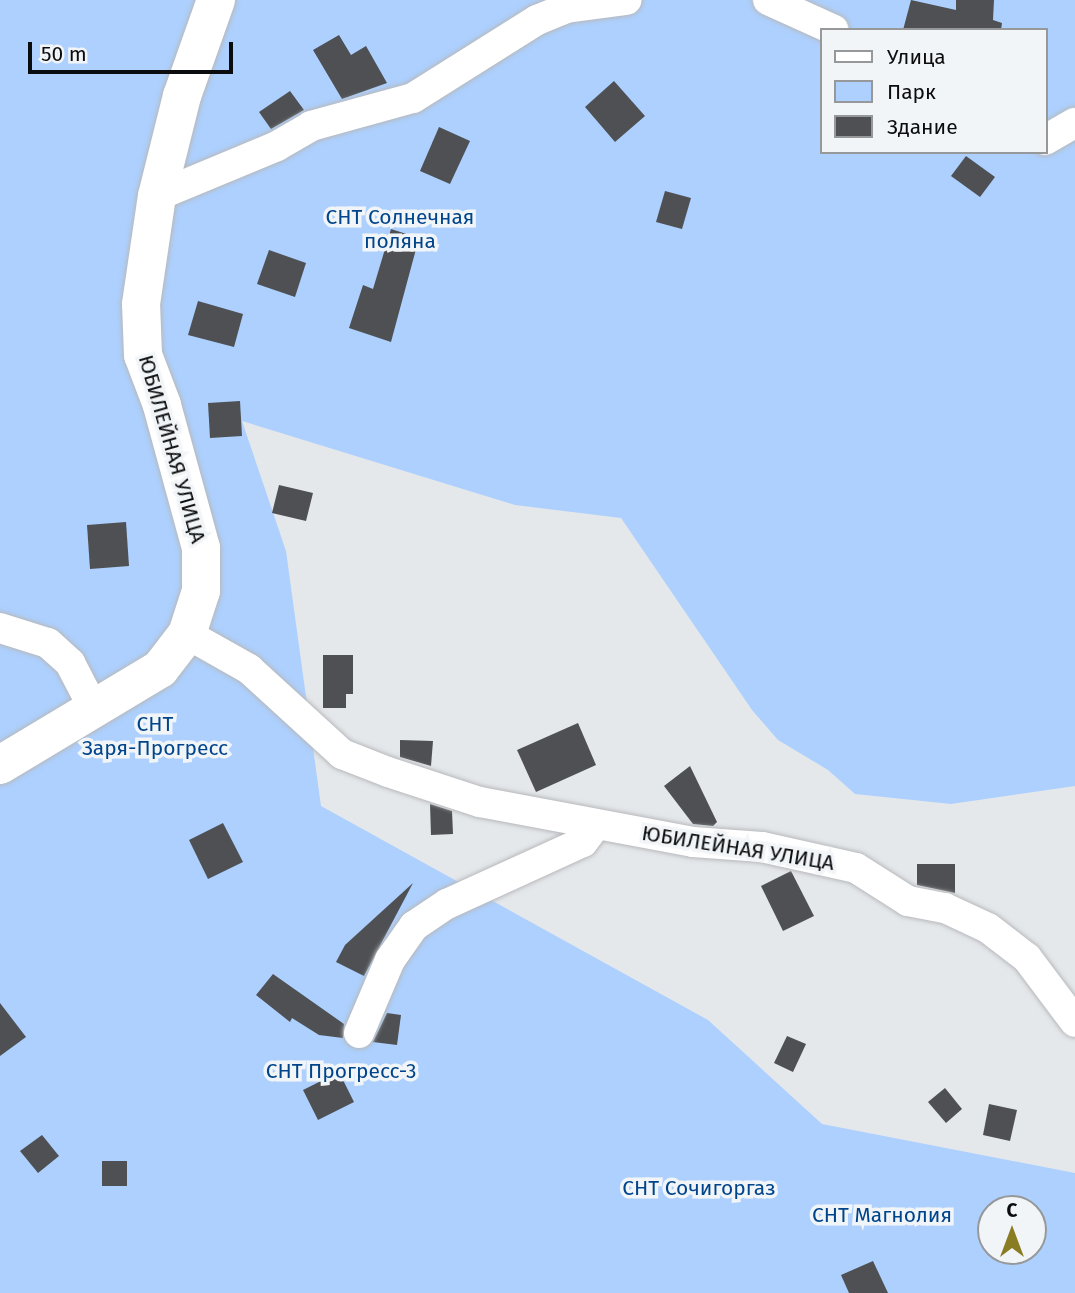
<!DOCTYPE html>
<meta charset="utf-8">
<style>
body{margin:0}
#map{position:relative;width:1075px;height:1293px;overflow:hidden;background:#e5e8eb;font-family:"Fira Sans",sans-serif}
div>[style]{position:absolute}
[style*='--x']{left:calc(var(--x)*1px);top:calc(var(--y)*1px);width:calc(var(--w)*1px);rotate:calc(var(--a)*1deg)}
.green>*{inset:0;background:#add0fe}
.building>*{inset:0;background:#4e5053}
.roads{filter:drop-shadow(0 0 2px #b7b9bc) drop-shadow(0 0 2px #b7b9bc)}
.street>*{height:30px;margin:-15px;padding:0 15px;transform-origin:15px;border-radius:15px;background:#fff}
.secondary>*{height:38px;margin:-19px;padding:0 19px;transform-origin:19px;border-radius:19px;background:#fff}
span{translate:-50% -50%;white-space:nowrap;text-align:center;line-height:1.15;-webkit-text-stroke:7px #f2f5f8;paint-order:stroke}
.park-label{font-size:21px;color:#00458b}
.street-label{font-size:21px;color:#0b0c0d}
.legend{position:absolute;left:820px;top:28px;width:228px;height:126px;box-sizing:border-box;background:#f2f5f8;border:2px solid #96989a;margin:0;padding:9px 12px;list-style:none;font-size:21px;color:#0b0c0d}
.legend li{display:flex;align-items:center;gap:14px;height:35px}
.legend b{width:35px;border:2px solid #96989a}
.north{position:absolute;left:977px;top:1195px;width:70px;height:70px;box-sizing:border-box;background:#f2f5f8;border:2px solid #96989a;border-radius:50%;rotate:0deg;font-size:19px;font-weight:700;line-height:28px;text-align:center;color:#0b0c0d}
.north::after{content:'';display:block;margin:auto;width:24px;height:32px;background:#8a7c22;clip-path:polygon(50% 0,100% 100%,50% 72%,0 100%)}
.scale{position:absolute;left:28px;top:42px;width:205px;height:32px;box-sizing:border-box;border:4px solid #0b0c0d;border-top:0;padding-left:9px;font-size:21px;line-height:24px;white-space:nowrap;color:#0b0c0d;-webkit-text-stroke:5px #f2f5f8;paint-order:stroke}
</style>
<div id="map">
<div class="green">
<div style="clip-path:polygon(evenodd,0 0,1075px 0,1075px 786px,951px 804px,855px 794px,828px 770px,778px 740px,752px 710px,621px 518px,515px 505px,242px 421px,286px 551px,321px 806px,708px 1020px,822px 1124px,1075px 1173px,1075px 1293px,0 1293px,0 0,821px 30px,1045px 30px,1045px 152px,821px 152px,821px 30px,0 0,991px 1209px,1033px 1209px,1033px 1251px,991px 1251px,991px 1209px)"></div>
</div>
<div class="building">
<div style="clip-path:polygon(911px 0,956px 10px,956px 0,994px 0,993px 20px,1002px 23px,1001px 30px,903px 30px)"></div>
<div style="clip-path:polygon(339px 35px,351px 55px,366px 46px,387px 83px,342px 99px,313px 50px)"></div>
<div style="clip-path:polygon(614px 81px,645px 116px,615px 142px,585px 107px)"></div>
<div style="clip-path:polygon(290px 91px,304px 110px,271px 129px,259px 112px)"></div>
<div style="clip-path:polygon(439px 127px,470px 141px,450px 184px,420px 171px)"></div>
<div style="clip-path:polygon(966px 156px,995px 177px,980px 197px,951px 176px)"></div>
<div style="clip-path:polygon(665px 191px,691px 198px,682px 229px,656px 222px)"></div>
<div style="clip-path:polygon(391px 229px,419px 238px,391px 342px,349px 328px,363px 285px,373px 289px)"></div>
<div style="clip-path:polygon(269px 250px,306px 263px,295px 297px,257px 284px)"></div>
<div style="clip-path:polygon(198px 301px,243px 314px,234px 347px,188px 335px)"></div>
<div style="clip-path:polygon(240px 401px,242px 436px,210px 438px,208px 403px)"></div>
<div style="clip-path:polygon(279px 485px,313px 493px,306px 521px,272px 513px)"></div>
<div style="clip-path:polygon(126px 522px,129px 566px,90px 569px,87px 525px)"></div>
<div style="clip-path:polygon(323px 655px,353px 655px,353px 694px,346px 694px,346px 708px,323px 708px)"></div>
<div style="clip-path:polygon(578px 723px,596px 765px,536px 792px,517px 750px)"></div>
<div style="clip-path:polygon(400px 740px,433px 741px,431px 766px,400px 757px)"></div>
<div style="clip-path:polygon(690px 766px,717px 822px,713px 826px,693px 824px,664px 786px)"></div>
<div style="clip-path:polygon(430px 804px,452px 811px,453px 834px,431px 835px)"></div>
<div style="clip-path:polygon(223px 823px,243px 862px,208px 879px,189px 840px)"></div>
<div style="clip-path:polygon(917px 864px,955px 864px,955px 893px,917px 885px)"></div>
<div style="clip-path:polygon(791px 871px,814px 916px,783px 931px,761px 886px)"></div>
<div style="clip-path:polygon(413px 883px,364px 976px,336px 962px,345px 945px)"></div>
<div style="clip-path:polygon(273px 974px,344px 1024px,343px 1038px,319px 1035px,292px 1018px,290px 1022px,256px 995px)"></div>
<div style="clip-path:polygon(0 1003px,26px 1037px,0 1056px)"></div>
<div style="clip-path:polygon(387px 1013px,401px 1015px,397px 1045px,373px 1042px)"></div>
<div style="clip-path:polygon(787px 1036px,806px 1044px,793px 1072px,774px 1063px)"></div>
<div style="clip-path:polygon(339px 1072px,354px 1102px,318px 1120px,303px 1090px)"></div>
<div style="clip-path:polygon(945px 1088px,962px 1109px,946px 1123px,928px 1102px)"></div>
<div style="clip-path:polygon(989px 1104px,1017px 1110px,1010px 1141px,983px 1135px)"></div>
<div style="clip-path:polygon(42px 1135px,59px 1156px,38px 1173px,20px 1151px)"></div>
<div style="clip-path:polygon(102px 1161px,127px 1161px,127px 1186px,102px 1186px)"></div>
<div style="clip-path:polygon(873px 1261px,888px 1293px,849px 1293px,841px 1275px)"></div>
</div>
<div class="roads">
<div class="street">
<div style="--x:768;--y:0;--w:72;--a:24.4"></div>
<div style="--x:1045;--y:140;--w:34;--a:-30"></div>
<div style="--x:157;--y:196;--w:130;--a:-22.6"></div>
<div style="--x:277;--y:146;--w:39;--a:-30"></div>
<div style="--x:311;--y:126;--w:106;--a:-15.4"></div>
<div style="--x:413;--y:98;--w:146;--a:-32.2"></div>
<div style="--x:537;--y:20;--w:31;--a:-22"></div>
<div style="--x:566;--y:8;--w:61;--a:-7.6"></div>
<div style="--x:0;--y:628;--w:50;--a:17.4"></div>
<div style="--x:48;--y:643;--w:30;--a:42"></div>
<div style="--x:70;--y:663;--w:54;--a:62.5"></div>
<div style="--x:187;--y:634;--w:71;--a:29.4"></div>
<div style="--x:249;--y:669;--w:126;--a:42.4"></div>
<div style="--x:342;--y:754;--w:49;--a:21.4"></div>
<div style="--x:388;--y:772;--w:97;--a:18.1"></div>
<div style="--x:480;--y:802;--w:217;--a:10.6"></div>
<div style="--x:693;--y:842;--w:69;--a:4.1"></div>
<div style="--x:762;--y:847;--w:96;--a:12.6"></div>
<div style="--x:856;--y:868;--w:62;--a:32.4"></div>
<div style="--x:908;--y:901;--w:38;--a:11"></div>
<div style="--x:945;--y:908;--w:47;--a:24.9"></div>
<div style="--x:988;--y:928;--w:49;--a:37.6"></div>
<div style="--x:1027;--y:958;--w:80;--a:53.1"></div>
<div style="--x:359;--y:1033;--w:79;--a:-67"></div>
<div style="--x:390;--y:960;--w:42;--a:-54.8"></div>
<div style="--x:414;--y:926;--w:40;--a:-34"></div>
<div style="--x:447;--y:904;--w:149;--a:-24.5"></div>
<div style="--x:583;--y:842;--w:21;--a:-53"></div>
</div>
<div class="secondary">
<div style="--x:0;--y:765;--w:187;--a:-31"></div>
<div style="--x:160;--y:669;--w:44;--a:-52.4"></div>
<div style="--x:187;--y:634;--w:45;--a:-72"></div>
<div style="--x:201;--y:591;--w:43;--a:-90"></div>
<div style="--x:201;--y:548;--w:148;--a:-105.3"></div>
<div style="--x:162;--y:405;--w:53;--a:-110.8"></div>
<div style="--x:143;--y:355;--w:51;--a:-92.2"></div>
<div style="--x:141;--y:304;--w:109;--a:-81.6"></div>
<div style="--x:157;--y:196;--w:103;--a:-76"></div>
<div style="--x:182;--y:96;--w:102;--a:-70.5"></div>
</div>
</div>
<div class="park-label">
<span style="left:400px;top:229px">СНТ Солнечная<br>поляна</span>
<span style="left:155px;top:736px">СНТ<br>Заря-Прогресс</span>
<span style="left:341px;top:1071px">СНТ Прогресс-3</span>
<span style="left:699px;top:1188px">СНТ Сочигоргаз</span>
<span style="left:882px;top:1215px">СНТ Магнолия</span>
</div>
<div class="street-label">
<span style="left:172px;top:449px;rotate:74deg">ЮБИЛЕЙНАЯ УЛИЦА</span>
<span style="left:738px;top:848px;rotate:9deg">ЮБИЛЕЙНАЯ УЛИЦА</span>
</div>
<ul class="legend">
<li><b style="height:9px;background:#fff"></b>Улица</li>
<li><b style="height:19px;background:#add0fe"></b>Парк</li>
<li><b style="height:19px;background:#4e5053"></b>Здание</li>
</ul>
<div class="north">С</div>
<div class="scale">50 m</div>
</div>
